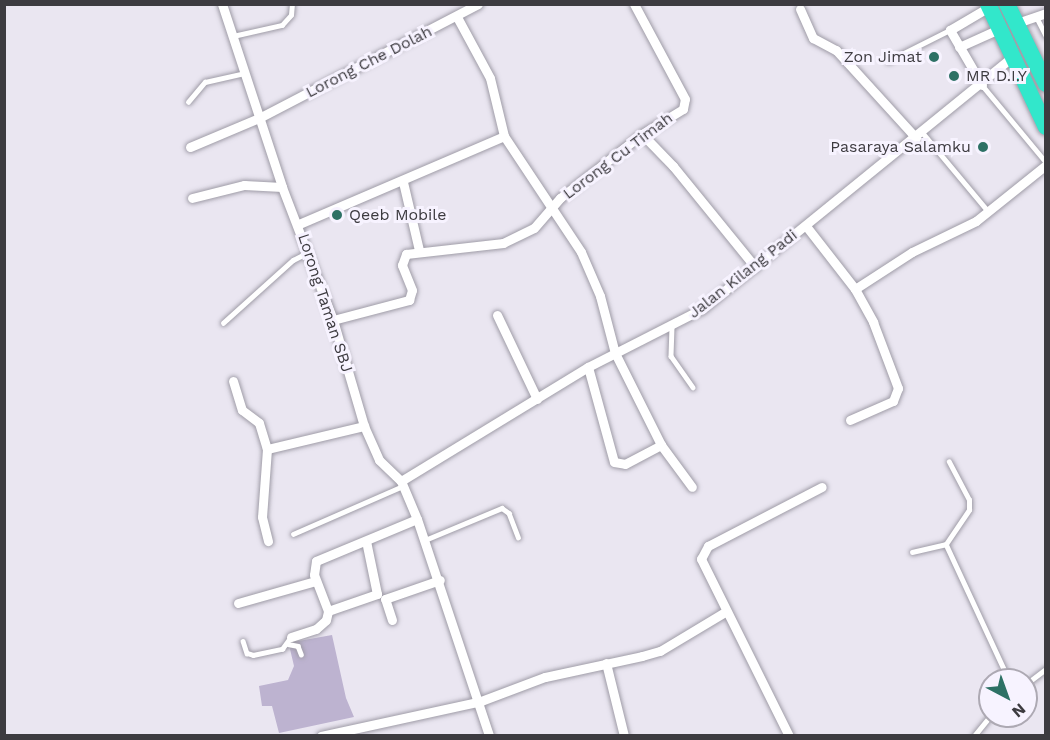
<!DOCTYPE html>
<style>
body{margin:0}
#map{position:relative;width:1050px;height:740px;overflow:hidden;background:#eae6f1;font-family:"Work Sans",sans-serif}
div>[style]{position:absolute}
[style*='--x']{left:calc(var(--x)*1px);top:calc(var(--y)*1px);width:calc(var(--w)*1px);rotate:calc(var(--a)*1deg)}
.green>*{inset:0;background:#bdb3d0}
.roads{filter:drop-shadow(0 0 2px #9f9ca7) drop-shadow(0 0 2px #9f9ca7)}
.lane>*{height:4.5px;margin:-2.25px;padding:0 2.25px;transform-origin:2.25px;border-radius:2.25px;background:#fff}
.street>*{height:9px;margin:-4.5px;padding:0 4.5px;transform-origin:4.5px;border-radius:4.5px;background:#fff}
.highway>*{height:16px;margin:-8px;padding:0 8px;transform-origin:8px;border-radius:8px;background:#32e7cb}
.dots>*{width:16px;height:16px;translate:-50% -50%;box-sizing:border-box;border:3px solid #f7f3ff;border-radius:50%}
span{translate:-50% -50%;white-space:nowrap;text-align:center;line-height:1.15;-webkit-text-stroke:6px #f7f3ff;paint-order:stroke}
.poi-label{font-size:16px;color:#3d3b40}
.right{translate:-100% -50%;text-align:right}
.left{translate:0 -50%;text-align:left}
.street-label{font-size:16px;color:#3d3b40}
.frame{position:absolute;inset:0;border:6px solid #3d3b40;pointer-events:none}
.north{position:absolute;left:978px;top:668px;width:60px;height:60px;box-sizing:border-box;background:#f7f3ff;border:2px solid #ada9b3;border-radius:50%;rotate:139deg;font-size:16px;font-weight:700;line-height:24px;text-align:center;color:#3d3b40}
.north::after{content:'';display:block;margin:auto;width:21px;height:27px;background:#2d7165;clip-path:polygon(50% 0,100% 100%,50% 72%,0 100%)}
</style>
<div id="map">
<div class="green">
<div style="clip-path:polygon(332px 635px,346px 698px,354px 717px,279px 733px,272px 706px,262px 706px,259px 686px,288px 680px,294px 666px,290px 649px,293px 642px)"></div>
</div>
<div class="roads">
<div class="lane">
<div style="--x:1036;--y:16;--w:22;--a:63"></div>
<div style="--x:233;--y:36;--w:50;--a:-12.7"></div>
<div style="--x:282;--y:25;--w:13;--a:-48"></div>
<div style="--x:291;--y:15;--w:11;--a:-85"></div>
<div style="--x:888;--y:61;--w:69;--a:-26.6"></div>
<div style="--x:982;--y:85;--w:100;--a:50.3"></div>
<div style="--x:188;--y:102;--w:26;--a:-50"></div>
<div style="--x:205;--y:82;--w:41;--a:-12.7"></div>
<div style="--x:922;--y:132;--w:103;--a:50.1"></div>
<div style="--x:223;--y:323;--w:94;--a:-42"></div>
<div style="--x:293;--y:260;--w:16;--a:-27"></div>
<div style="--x:672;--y:327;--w:29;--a:92"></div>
<div style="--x:671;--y:356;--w:38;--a:55"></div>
<div style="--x:293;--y:534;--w:120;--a:-23.6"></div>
<div style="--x:425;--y:540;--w:83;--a:-22.6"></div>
<div style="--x:502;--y:508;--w:9;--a:36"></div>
<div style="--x:509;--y:513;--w:26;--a:69"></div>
<div style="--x:946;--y:544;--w:150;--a:65.1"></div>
<div style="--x:912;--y:552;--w:35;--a:-13"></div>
<div style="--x:946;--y:544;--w:41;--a:-55.9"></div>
<div style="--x:969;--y:510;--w:10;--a:-90"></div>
<div style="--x:969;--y:500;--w:43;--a:-117.8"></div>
<div style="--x:243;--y:641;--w:13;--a:72"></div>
<div style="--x:247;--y:653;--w:6;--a:18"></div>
<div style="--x:253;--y:655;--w:30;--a:-12"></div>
<div style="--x:282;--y:649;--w:14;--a:-54"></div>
<div style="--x:288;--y:644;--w:10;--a:11"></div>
<div style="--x:298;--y:646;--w:9;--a:69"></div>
<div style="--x:1026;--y:684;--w:25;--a:-37"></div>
<div style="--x:974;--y:736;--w:26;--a:-51"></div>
</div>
<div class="street">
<div style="--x:222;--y:4;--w:193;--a:71.8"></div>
<div style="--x:282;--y:187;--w:142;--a:69"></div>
<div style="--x:333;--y:320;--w:110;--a:73.7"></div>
<div style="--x:364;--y:426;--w:37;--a:66"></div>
<div style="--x:379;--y:460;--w:30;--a:44"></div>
<div style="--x:401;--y:481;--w:41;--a:67.2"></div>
<div style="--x:417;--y:519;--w:229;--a:71.6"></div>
<div style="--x:800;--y:9;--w:32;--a:66"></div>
<div style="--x:813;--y:38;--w:26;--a:28"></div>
<div style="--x:836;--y:50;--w:119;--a:47.7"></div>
<div style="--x:457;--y:17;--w:69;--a:61.6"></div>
<div style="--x:490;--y:78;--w:60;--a:76.4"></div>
<div style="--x:1014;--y:24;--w:34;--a:-19"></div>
<div style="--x:959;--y:47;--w:46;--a:-24.3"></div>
<div style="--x:982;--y:85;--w:64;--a:-120.2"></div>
<div style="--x:950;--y:30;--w:45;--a:-30.5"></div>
<div style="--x:642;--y:134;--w:45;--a:45.9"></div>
<div style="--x:673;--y:166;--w:130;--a:50.9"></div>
<div style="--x:190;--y:147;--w:75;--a:-22.8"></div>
<div style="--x:259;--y:118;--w:247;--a:-27.5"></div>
<div style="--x:403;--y:182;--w:70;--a:76.8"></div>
<div style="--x:192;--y:198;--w:54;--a:-14"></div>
<div style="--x:244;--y:185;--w:38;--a:3"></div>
<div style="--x:299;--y:224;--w:223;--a:-23.2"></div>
<div style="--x:504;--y:136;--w:139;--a:56.4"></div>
<div style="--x:581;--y:252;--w:48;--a:66.6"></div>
<div style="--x:600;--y:296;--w:59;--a:75.3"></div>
<div style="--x:615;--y:353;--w:103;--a:63.4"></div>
<div style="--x:661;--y:445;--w:52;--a:53.6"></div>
<div style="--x:806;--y:226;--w:80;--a:52.1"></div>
<div style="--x:855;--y:289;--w:38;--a:61"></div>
<div style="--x:873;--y:322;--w:71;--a:69.3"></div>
<div style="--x:898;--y:388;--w:14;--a:111"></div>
<div style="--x:893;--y:401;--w:47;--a:156.2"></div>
<div style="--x:855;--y:289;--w:68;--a:-33"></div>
<div style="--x:912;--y:252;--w:71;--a:-25.8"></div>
<div style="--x:976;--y:221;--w:90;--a:-38.7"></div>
<div style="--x:497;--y:315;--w:93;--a:64.5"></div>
<div style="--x:333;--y:320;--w:79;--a:-14.7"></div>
<div style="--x:409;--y:300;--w:10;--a:-73"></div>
<div style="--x:412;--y:290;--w:27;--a:-112"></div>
<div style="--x:402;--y:265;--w:12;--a:-70"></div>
<div style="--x:406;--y:254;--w:98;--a:-6.5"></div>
<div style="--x:503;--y:243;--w:34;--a:-26"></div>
<div style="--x:534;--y:228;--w:40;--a:-49"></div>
<div style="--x:560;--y:198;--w:104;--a:-38"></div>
<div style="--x:642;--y:134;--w:48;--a:-31.4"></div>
<div style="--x:683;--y:109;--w:10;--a:-79"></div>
<div style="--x:685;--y:99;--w:108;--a:-118.2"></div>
<div style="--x:588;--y:367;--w:98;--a:74.7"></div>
<div style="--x:614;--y:462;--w:11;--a:10"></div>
<div style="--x:625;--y:464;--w:41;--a:-27.8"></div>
<div style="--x:233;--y:381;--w:30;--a:73"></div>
<div style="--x:242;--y:410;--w:21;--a:37"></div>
<div style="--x:259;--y:423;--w:27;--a:73"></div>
<div style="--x:267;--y:449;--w:68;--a:94.2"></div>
<div style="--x:262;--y:517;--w:25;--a:76"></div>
<div style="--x:267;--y:449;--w:100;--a:-13.3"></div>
<div style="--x:401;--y:481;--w:219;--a:-31.4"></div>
<div style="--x:588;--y:367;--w:128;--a:-27"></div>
<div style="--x:702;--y:309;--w:403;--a:-39.1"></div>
<div style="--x:238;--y:603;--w:81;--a:-15.8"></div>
<div style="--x:328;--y:611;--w:52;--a:-19.1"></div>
<div style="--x:377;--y:594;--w:54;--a:-101.7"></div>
<div style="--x:392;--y:620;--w:22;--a:-108"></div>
<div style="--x:385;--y:599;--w:58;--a:-19.1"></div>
<div style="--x:291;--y:637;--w:26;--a:-18"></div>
<div style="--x:316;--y:629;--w:13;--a:-42"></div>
<div style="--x:326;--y:620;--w:9;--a:-77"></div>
<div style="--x:328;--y:611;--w:39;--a:-111"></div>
<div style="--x:314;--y:575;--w:14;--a:-82"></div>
<div style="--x:316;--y:561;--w:109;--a:-22.6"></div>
<div style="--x:606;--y:663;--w:75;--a:76.1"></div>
<div style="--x:321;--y:736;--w:164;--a:-12.3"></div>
<div style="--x:481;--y:701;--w:68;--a:-20.6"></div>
<div style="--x:545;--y:677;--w:99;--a:-12.2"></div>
<div style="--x:642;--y:656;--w:19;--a:-16"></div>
<div style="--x:660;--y:651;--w:76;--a:-31"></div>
<div style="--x:789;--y:736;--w:198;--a:-116.4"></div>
<div style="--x:701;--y:559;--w:15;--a:-62"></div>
<div style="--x:708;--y:546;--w:128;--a:-27.4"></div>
</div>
<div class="highway">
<div style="--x:988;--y:4;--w:136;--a:64.8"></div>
<div style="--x:1007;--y:4;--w:89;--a:64"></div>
</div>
</div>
<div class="dots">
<div style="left:934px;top:57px;background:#2d7165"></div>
<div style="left:954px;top:76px;background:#2d7165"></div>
<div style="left:983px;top:147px;background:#2d7165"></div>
<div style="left:337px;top:215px;background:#2d7165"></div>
</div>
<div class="poi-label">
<span class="right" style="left:922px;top:57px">Zon Jimat</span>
<span class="left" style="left:966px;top:76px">MR D.I.Y</span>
<span class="right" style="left:971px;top:147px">Pasaraya Salamku</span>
<span class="left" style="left:349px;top:215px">Qeeb Mobile</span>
</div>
<div class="street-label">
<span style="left:369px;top:62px;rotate:-27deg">Lorong Che Dolah</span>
<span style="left:618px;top:156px;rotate:-37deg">Lorong Cu Timah</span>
<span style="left:743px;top:274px;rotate:-38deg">Jalan Kilang Padi</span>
<span style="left:325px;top:303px;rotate:72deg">Lorong Taman SBJ</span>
</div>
<div class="frame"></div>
<div class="north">N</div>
</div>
